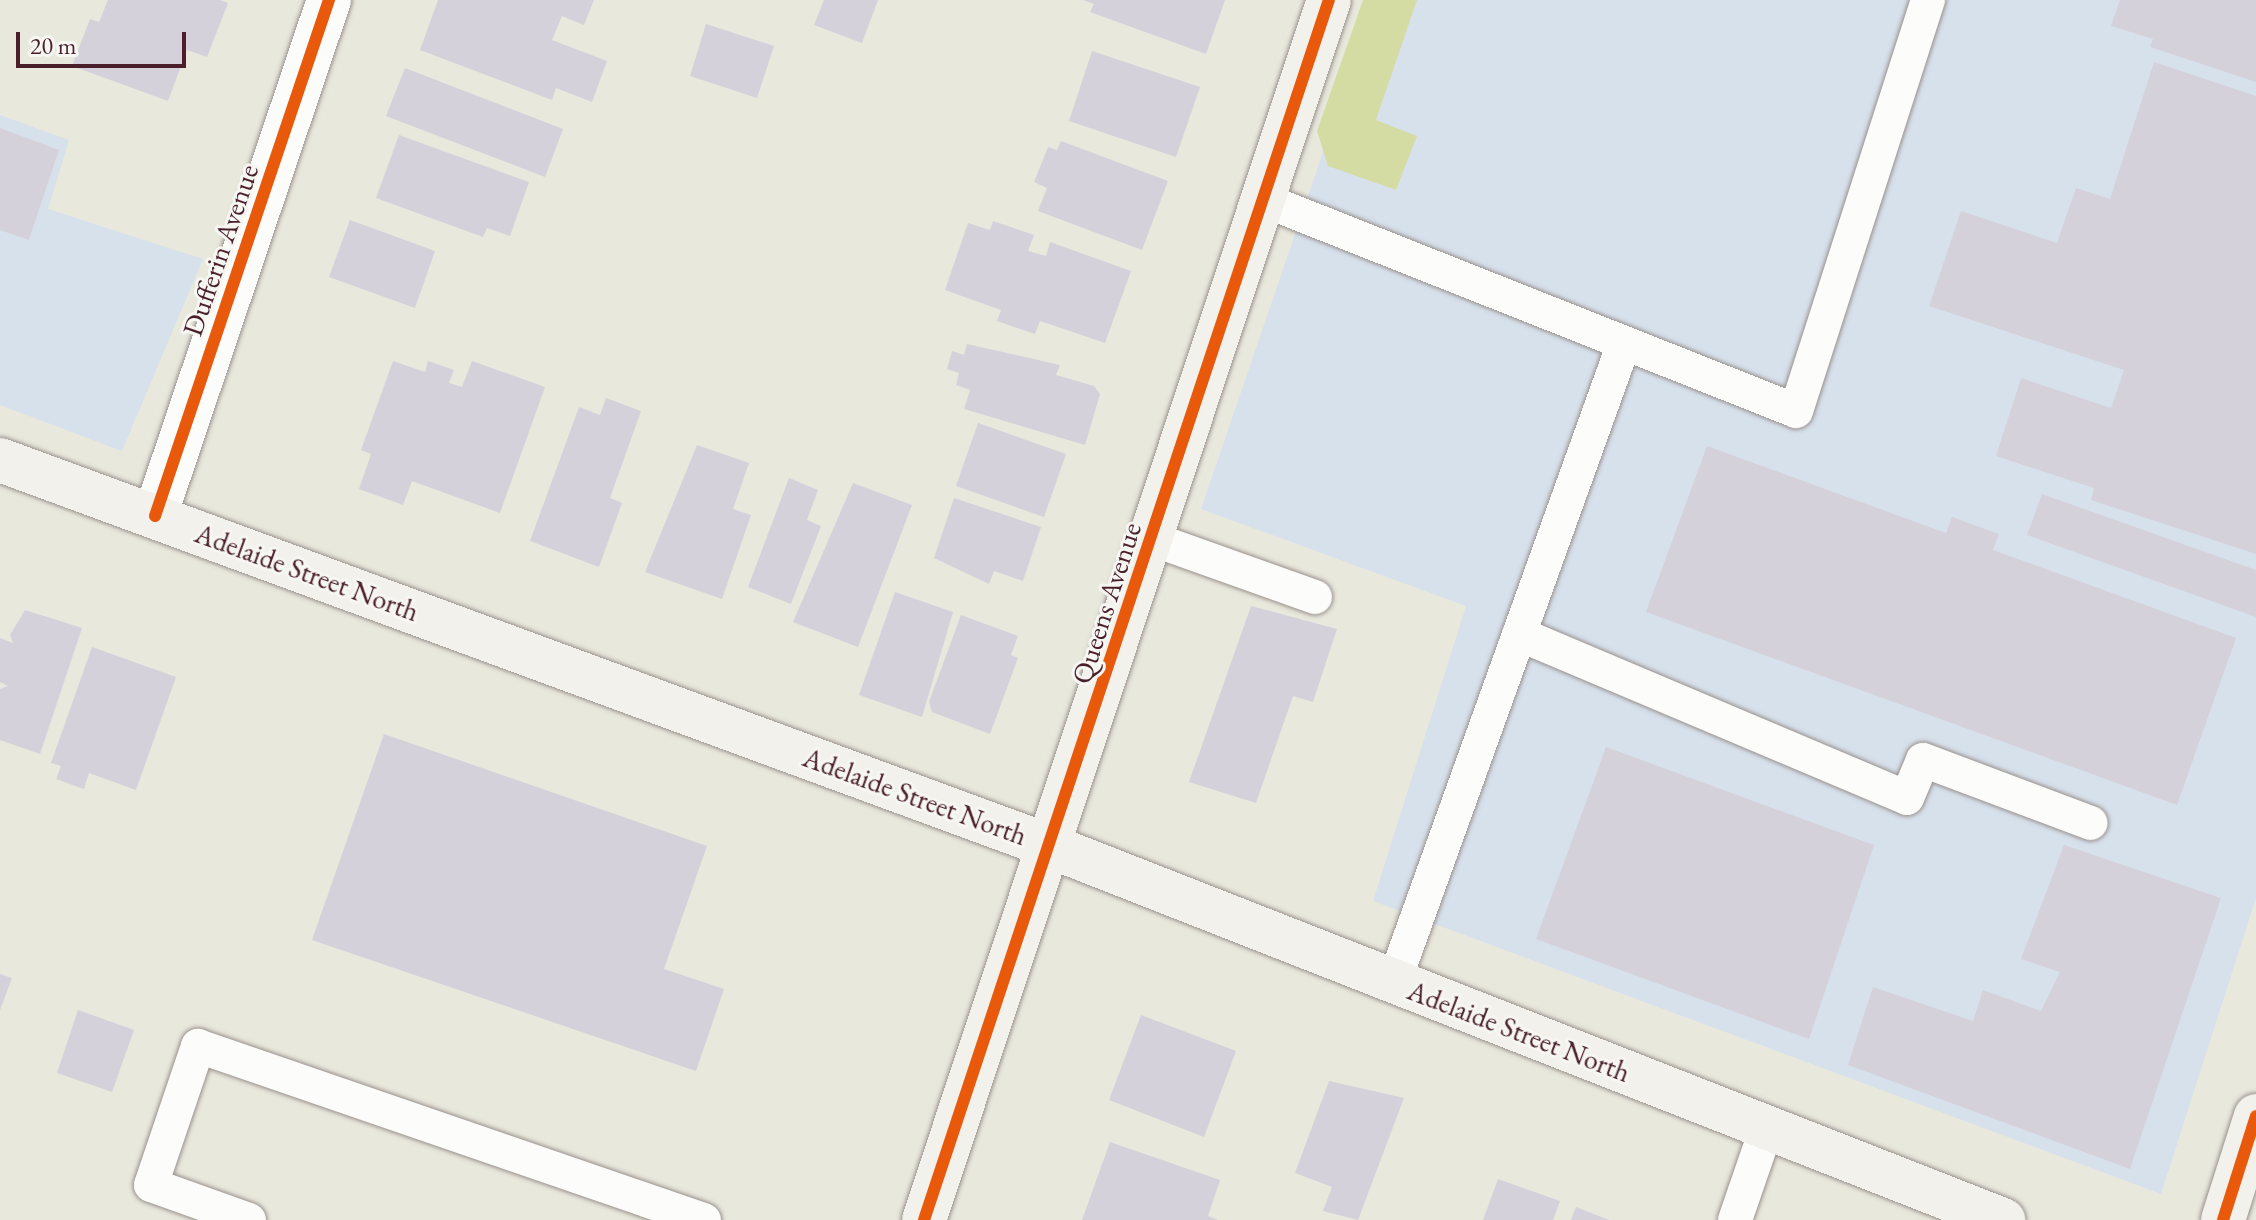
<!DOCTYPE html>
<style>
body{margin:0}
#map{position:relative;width:2256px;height:1220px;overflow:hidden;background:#e9e8dd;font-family:"EB Garamond",serif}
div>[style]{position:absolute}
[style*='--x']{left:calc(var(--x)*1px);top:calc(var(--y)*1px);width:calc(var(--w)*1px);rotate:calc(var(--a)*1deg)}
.built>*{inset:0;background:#d7e1ec}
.green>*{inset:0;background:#d4dca4}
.building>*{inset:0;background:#d4d1da}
.roads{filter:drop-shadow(0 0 2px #99918d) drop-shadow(0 0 2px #99918d)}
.lane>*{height:34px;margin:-17px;padding:0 17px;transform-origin:17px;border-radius:17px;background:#fcfcfa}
.street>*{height:44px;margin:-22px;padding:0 22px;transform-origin:22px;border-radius:22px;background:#fcfcfa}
.secondary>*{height:44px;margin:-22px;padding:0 22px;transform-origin:22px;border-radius:22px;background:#f3f1eb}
.cycleway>*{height:12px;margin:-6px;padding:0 6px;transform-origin:6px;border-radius:6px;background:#e8590c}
span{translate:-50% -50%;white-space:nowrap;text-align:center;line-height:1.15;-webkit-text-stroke:6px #f6f6f2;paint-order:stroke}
.street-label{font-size:28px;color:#4a1f2b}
.scale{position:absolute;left:16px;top:32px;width:170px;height:36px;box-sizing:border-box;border:4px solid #4a1f2b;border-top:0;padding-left:10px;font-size:24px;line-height:28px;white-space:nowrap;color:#4a1f2b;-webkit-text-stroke:6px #f6f6f2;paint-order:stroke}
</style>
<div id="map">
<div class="built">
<div style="clip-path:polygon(1375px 0,2256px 0,2256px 898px,2161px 1194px,1373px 901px,1466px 606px,1201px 509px)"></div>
<div style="clip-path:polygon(0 115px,69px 140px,48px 209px,203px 259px,122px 451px,0 405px)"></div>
</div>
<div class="green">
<div style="clip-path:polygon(1363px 0,1417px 0,1376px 120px,1417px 136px,1396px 190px,1328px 166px,1317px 131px)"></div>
</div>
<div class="building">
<div style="clip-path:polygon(108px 0,220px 0,228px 3px,207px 57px,187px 50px,168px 101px,72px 66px,90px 19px,99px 22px)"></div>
<div style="clip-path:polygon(438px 0,594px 0,584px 25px,562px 16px,552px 40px,607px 61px,592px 102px,556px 88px,552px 100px,420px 50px)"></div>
<div style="clip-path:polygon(824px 0,878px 0,862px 43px,814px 25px)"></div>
<div style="clip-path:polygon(1083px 0,1225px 0,1206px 54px,1090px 12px,1094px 4px)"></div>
<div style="clip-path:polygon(2120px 0,2256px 0,2256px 82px,2150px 47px,2153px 39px,2111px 26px)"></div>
<div style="clip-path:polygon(706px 24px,774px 46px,757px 98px,690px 76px)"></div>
<div style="clip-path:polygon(1092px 51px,1200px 87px,1176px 157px,1069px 121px)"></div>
<div style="clip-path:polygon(2154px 62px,2256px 96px,2256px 554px,2091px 500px,2094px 488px,1996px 456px,2021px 378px,2111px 408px,2124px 370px,1929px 306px,1961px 211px,2057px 243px,2076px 188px,2110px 199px)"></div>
<div style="clip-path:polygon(405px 68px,563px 129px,545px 177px,386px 116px)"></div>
<div style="clip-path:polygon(0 128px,59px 150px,29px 240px,0 230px)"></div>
<div style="clip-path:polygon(399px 135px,529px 182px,510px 236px,487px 228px,483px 237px,376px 198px)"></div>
<div style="clip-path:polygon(1061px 141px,1168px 181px,1142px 250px,1038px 211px,1047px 188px,1034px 182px,1048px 147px,1057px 150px)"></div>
<div style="clip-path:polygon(350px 220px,435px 251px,415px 308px,329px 277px)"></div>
<div style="clip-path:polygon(993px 221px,1034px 235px,1028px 251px,1046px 256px,1050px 242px,1131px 271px,1105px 343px,1040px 321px,1035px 334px,997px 321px,1001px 310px,945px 290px,968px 223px,990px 230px)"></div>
<div style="clip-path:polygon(967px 344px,1060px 365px,1056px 375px,1094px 386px,1100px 394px,1085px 445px,964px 409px,970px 390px,956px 385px,959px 373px,947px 369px,952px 351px,964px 355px)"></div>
<div style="clip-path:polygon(393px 361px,425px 372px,428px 361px,454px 370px,449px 383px,462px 387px,472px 361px,545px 387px,500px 513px,412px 481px,403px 505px,359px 489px,371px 454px,361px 450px)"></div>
<div style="clip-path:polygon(606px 398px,641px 411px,610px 498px,622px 503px,599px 567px,530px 541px,579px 407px,600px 415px)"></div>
<div style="clip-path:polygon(978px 423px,1066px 454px,1044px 517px,956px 486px)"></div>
<div style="clip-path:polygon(697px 445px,749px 463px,733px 509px,751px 515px,722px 599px,645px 572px)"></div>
<div style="clip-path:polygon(1707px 446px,1946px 533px,1952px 517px,1999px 534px,1993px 550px,2236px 638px,2177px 805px,1646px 612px)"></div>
<div style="clip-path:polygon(789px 478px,818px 490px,807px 520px,821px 526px,791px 604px,748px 587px)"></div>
<div style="clip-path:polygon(853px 483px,912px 505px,858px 647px,793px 622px)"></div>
<div style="clip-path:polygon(2042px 494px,2256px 570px,2256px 617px,2027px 535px)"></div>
<div style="clip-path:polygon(954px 498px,1041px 527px,1023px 581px,994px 571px,989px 584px,934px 558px)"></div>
<div style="clip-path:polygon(895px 592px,953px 612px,922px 717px,859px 695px)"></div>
<div style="clip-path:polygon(1251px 606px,1337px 629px,1313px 702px,1293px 696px,1256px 803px,1189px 782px)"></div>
<div style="clip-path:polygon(25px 610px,82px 628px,40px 754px,0 740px,0 689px,8px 686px,0 682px,0 638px,13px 643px,10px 635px)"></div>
<div style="clip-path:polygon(961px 615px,1018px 636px,1011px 655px,1018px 658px,990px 734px,932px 712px,929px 702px)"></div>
<div style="clip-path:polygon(92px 647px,176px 677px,136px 790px,89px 773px,84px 789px,56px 779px,61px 766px,51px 763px)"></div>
<div style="clip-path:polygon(384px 734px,707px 846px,664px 969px,724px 989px,696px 1071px,312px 940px)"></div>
<div style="clip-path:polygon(1606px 747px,1874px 845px,1809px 1039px,1536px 939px)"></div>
<div style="clip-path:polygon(2064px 845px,2221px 898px,2130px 1169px,1848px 1065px,1873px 987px,1973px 1021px,1983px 990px,2041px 1011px,2060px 972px,2021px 959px)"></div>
<div style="clip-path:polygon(0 974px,12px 978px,0 1010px)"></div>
<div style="clip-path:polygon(78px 1010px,134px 1030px,112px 1092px,57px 1073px)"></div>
<div style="clip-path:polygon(1141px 1015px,1236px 1051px,1204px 1137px,1109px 1100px)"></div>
<div style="clip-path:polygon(1329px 1081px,1404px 1098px,1358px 1220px,1323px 1211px,1332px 1187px,1295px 1173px)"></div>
<div style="clip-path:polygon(1110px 1142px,1220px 1180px,1208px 1216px,1218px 1220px,1082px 1220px)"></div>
<div style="clip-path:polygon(1498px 1179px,1560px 1201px,1553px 1220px,1483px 1220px)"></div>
<div style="clip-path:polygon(1576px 1207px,1609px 1220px,1571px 1220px)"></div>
</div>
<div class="roads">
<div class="lane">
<div style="--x:1264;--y:200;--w:572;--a:21.63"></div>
<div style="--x:1796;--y:411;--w:432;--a:-72.2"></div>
<div style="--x:1152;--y:539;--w:173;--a:19.6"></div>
<div style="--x:1519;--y:634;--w:421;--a:22.9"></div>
<div style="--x:1907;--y:798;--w:41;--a:-67.2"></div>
<div style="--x:1923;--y:760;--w:179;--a:20.6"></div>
<div style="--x:1394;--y:982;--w:679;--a:-70.2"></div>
<div style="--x:249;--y:1220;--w:104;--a:-160.3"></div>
<div style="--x:151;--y:1185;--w:147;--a:-71.3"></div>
<div style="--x:198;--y:1046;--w:535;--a:18.98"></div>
<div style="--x:1735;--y:1220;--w:98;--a:-71"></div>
</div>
<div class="street">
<div style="--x:155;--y:516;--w:545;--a:-71.37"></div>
</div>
<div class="secondary">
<div style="--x:0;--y:460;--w:1121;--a:20.2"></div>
<div style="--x:1052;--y:847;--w:1022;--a:21.42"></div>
<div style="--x:924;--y:1220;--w:1285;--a:-71.64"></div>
<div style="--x:2223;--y:1220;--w:109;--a:-72.4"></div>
</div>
</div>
<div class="cycleway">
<div style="--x:155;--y:516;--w:545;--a:-71.37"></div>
<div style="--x:924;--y:1220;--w:1285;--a:-71.64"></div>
<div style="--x:2223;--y:1220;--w:109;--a:-72.4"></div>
</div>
<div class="street-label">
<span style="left:220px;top:250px;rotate:-71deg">Dufferin Avenue</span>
<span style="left:307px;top:572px;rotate:20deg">Adelaide Street North</span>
<span style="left:1106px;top:603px;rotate:-72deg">Queens Avenue</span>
<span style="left:915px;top:796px;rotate:20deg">Adelaide Street North</span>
<span style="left:1519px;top:1031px;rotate:21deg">Adelaide Street North</span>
</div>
<div class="scale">20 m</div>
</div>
